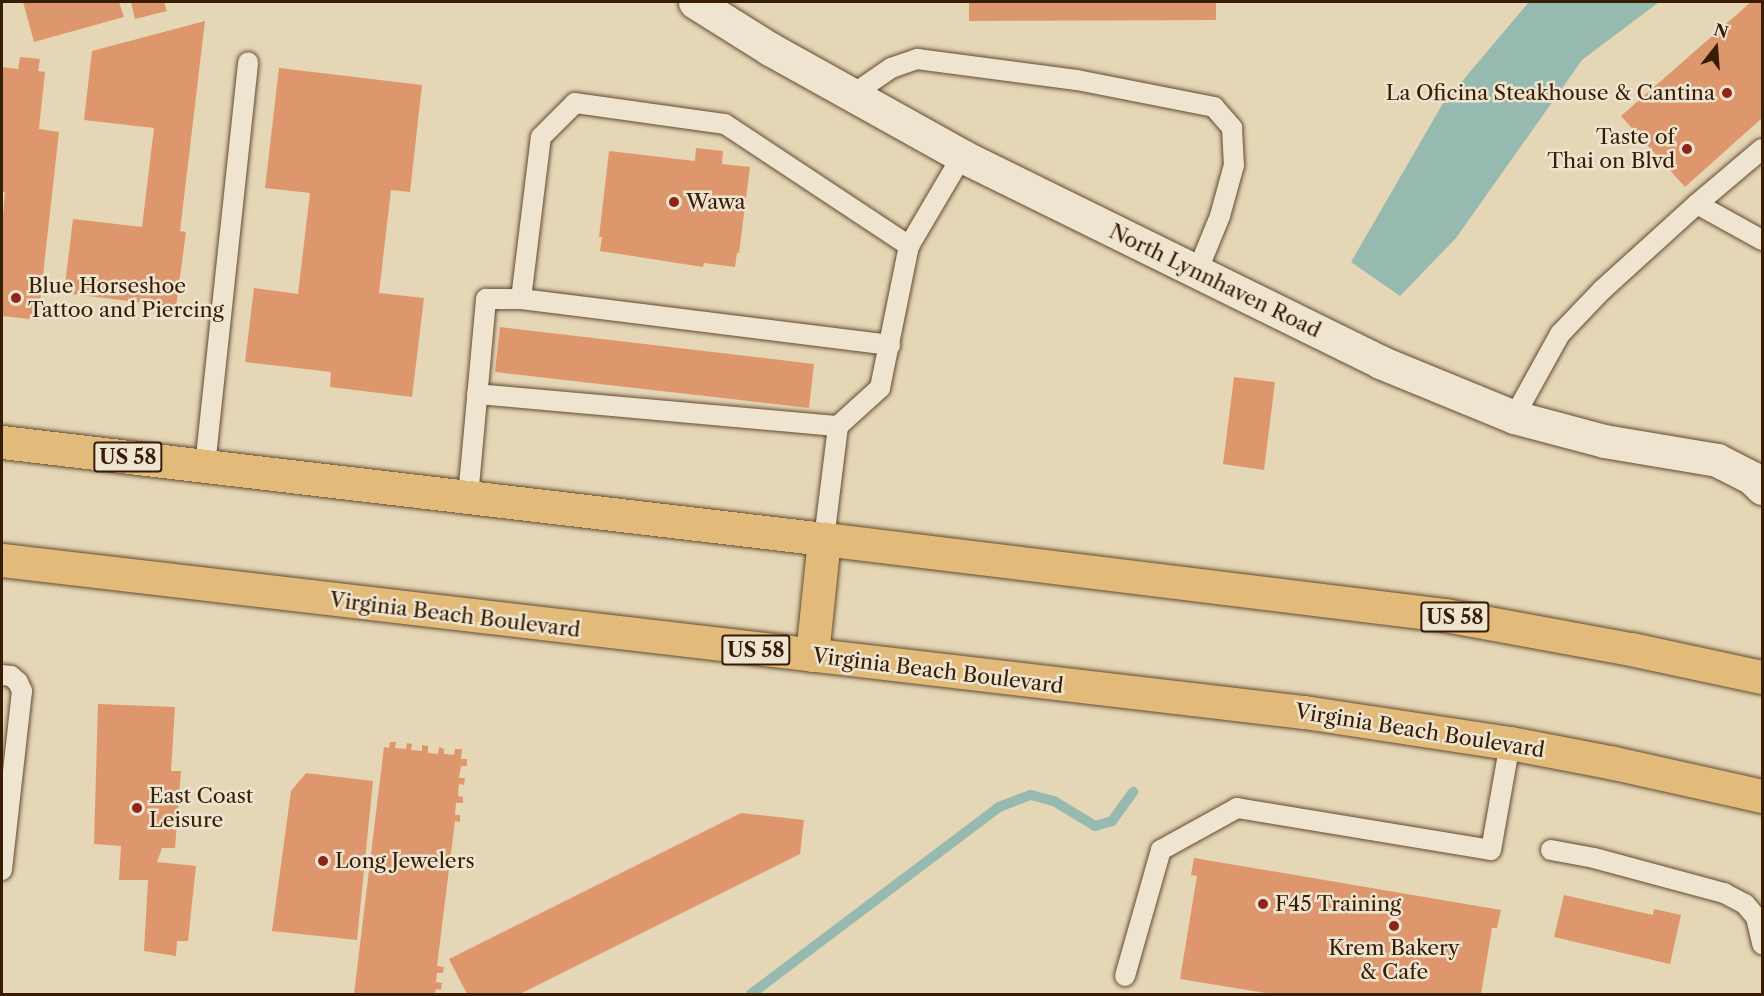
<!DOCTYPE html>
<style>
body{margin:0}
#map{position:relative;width:1764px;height:996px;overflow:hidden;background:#e5d6b5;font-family:"Libre Caslon Text",serif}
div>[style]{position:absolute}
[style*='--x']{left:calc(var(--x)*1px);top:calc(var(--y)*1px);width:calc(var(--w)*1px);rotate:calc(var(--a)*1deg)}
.water>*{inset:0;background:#96b9b0}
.stream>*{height:10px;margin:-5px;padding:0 5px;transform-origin:5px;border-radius:5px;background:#96b9b0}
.building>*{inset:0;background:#de976d}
.roads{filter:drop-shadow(0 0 2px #634b31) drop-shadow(0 0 2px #634b31)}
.service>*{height:20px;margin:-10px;padding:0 10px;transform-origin:10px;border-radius:10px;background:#eee4cf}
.tertiary>*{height:33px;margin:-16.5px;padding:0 16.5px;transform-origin:16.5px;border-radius:16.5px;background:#eee4cf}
.primary>*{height:33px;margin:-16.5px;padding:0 16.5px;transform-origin:16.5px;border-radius:16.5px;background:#e2bb7a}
.dots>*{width:16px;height:16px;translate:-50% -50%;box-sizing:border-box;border:3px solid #eee4cf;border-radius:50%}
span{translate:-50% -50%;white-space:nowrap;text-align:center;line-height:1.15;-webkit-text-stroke:5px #eee4cf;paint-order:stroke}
.shield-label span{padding:2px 4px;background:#eee4cf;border:2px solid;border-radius:4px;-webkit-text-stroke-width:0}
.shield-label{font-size:20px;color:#381d05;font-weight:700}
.poi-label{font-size:21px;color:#381d05}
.right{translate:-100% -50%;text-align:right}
.left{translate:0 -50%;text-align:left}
.street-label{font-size:21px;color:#381d05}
.frame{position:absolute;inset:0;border:3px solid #381d05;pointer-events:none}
.north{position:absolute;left:1686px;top:18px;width:60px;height:60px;-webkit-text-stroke:4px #eee4cf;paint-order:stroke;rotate:17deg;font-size:16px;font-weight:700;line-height:24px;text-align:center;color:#381d05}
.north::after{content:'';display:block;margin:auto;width:21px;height:27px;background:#381d05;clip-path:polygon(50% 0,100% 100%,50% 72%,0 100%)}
</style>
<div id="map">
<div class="water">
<div style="clip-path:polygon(1529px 2px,1659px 2px,1582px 60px,1456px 238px,1400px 296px,1351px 262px,1442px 105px)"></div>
</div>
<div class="stream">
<div style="--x:751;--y:994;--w:311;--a:-37"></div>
<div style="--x:999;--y:807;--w:34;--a:-21"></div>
<div style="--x:1031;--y:795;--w:24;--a:15"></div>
<div style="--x:1054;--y:801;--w:48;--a:31.4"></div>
<div style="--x:1095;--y:826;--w:18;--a:-16"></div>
<div style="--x:1112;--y:821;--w:36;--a:-54"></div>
</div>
<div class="building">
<div style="clip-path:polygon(23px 2px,119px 2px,124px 17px,34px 42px)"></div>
<div style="clip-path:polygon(131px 2px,164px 2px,167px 11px,135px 19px)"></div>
<div style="clip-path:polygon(969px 2px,1216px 2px,1216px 20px,969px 21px)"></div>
<div style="clip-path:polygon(1751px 2px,1762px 2px,1762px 118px,1685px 187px,1621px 116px)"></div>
<div style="clip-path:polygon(205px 21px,180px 231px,186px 232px,176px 307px,64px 293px,73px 219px,142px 227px,154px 128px,84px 120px,92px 51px)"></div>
<div style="clip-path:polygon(20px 57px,40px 59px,38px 71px,45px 72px,39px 129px,59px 132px,38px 320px,2px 316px,2px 225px,5px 192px,2px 192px,2px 67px,18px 69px)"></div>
<div style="clip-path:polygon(279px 68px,422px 85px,410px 192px,391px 190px,379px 293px,424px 298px,412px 397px,330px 387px,331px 372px,245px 362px,254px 288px,298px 294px,310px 193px,265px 188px)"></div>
<div style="clip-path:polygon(696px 148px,723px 151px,722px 164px,750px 167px,739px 253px,737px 253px,735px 267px,704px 263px,703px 267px,600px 251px,602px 237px,599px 237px,609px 151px,695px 161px)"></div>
<div style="clip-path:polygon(500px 327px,814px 364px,809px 408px,495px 372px)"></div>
<div style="clip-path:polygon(1234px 377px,1275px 382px,1264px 470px,1223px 464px)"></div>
<div style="clip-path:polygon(98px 704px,175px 707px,171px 771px,181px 771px,175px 848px,162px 848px,157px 862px,196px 866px,188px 941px,177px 941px,176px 956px,144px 951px,148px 880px,119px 880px,121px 846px,94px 844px)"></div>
<div style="clip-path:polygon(390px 742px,396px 742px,395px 748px,406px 749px,407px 743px,412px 744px,411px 750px,422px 751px,422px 745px,428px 746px,428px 753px,438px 754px,439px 747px,444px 749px,444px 754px,454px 755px,455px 749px,462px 749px,461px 759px,467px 759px,467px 766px,461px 766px,459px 778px,465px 778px,464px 785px,459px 784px,458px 796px,463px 797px,463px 803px,456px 803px,455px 815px,460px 815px,460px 822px,455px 821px,437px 966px,444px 967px,443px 973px,437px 973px,436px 982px,442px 983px,441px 990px,436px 989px,435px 994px,354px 994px,384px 747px,389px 748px)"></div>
<div style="clip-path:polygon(306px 773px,373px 781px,357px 940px,272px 931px,291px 791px)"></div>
<div style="clip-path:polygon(741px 813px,804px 820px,800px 854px,520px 994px,467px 994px,449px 959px)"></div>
<div style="clip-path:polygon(1194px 858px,1501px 910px,1497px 928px,1492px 928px,1481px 994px,1272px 994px,1180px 979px,1197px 876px,1191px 875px)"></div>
<div style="clip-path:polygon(1564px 895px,1653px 915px,1654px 909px,1681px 915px,1670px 964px,1554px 937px)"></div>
</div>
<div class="roads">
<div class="service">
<div style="--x:852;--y:95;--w:47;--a:-34.7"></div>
<div style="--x:891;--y:68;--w:28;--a:-19"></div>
<div style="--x:917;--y:59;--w:161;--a:7.5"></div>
<div style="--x:1077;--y:80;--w:140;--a:11.1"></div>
<div style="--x:1214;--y:107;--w:28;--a:49"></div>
<div style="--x:1232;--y:128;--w:37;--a:87"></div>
<div style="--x:1234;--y:165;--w:53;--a:105.4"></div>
<div style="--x:1220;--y:216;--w:61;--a:112.3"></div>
<div style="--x:1762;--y:149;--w:85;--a:139.8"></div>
<div style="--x:1697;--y:204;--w:74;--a:29"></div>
<div style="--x:521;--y:299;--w:372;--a:7.1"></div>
<div style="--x:477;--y:394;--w:362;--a:5.1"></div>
<div style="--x:1514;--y:417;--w:95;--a:-61"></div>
<div style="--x:1560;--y:334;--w:61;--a:-46.3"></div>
<div style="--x:1602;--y:290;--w:128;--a:-42.2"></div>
<div style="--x:205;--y:466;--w:406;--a:-83.9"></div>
<div style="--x:468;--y:497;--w:199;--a:-84.8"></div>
<div style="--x:486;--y:299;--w:35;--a:0"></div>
<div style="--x:521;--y:299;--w:163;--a:-83"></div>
<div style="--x:541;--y:137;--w:48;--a:-45"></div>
<div style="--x:575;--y:103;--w:151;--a:8"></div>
<div style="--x:725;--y:124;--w:221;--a:33.5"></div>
<div style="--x:824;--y:539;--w:114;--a:-82.9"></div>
<div style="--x:838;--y:426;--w:57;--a:-42.1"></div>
<div style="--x:880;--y:388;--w:145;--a:-78.5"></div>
<div style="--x:909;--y:246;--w:104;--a:-59.5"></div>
<div style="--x:2;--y:675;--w:9;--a:6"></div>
<div style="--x:11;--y:676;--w:9;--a:41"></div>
<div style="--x:18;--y:682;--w:10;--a:66"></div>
<div style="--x:22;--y:691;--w:180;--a:96.4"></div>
<div style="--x:1551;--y:850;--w:44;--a:10.5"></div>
<div style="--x:1594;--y:858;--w:135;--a:15.1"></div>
<div style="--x:1724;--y:893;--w:24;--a:28"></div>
<div style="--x:1745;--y:904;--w:17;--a:50"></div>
<div style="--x:1756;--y:917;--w:28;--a:77"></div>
<div style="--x:1125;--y:976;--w:131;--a:-74.1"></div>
<div style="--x:1161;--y:850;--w:87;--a:-28.9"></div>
<div style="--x:1237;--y:808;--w:257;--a:9.4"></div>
<div style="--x:1491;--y:850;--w:109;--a:-79.9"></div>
</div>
<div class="tertiary">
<div style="--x:695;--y:2;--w:89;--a:32.1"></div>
<div style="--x:770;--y:49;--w:220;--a:29.1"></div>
<div style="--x:962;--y:156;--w:466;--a:26.2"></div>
<div style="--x:1380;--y:362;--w:145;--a:22.3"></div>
<div style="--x:1514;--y:417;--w:93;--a:14.9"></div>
<div style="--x:1604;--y:441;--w:115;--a:9.5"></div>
<div style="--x:1717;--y:460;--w:39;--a:27"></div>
<div style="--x:1752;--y:478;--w:14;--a:45"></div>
</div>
<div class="primary">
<div style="--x:2;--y:442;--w:828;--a:6.73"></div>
<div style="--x:824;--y:539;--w:626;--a:6.98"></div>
<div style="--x:1445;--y:615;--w:189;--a:10.4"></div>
<div style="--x:1631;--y:649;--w:134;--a:12.1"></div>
<div style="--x:2;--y:560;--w:1311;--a:6.66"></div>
<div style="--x:1304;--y:712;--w:208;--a:8.6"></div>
<div style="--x:1510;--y:743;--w:106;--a:10.9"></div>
<div style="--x:1614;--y:763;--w:152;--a:12.6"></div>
<div style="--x:812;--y:655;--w:117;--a:-84.1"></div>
</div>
</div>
<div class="dots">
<div style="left:1727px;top:93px;background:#8f2418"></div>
<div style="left:1687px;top:149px;background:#8f2418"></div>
<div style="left:674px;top:202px;background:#8f2418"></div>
<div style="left:16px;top:298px;background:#8f2418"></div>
<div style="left:137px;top:808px;background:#8f2418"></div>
<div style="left:323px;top:861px;background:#8f2418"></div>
<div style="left:1263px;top:904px;background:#8f2418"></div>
<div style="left:1394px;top:926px;background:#8f2418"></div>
</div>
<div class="shield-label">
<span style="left:128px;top:457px">US 58</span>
<span style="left:1455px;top:617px">US 58</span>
<span style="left:756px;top:650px">US 58</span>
</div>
<div class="poi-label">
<span class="right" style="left:1715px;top:93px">La Oficina Steakhouse &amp; Cantina</span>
<span class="right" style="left:1675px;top:149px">Taste of<br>Thai on Blvd</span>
<span class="left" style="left:686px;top:202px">Wawa</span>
<span class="left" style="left:28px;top:298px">Blue Horseshoe<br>Tattoo and Piercing</span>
<span class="left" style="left:149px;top:808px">East Coast<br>Leisure</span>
<span class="left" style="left:335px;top:861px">Long Jewelers</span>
<span class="left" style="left:1275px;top:904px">F45 Training</span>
<span style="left:1394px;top:960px">Krem Bakery<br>&amp; Cafe</span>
</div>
<div class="street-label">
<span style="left:1215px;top:281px;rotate:26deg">North Lynnhaven Road</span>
<span style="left:455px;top:615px;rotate:7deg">Virginia Beach Boulevard</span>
<span style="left:938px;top:671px;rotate:7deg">Virginia Beach Boulevard</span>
<span style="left:1420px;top:731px;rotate:9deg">Virginia Beach Boulevard</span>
</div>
<div class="frame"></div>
<div class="north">N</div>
</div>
